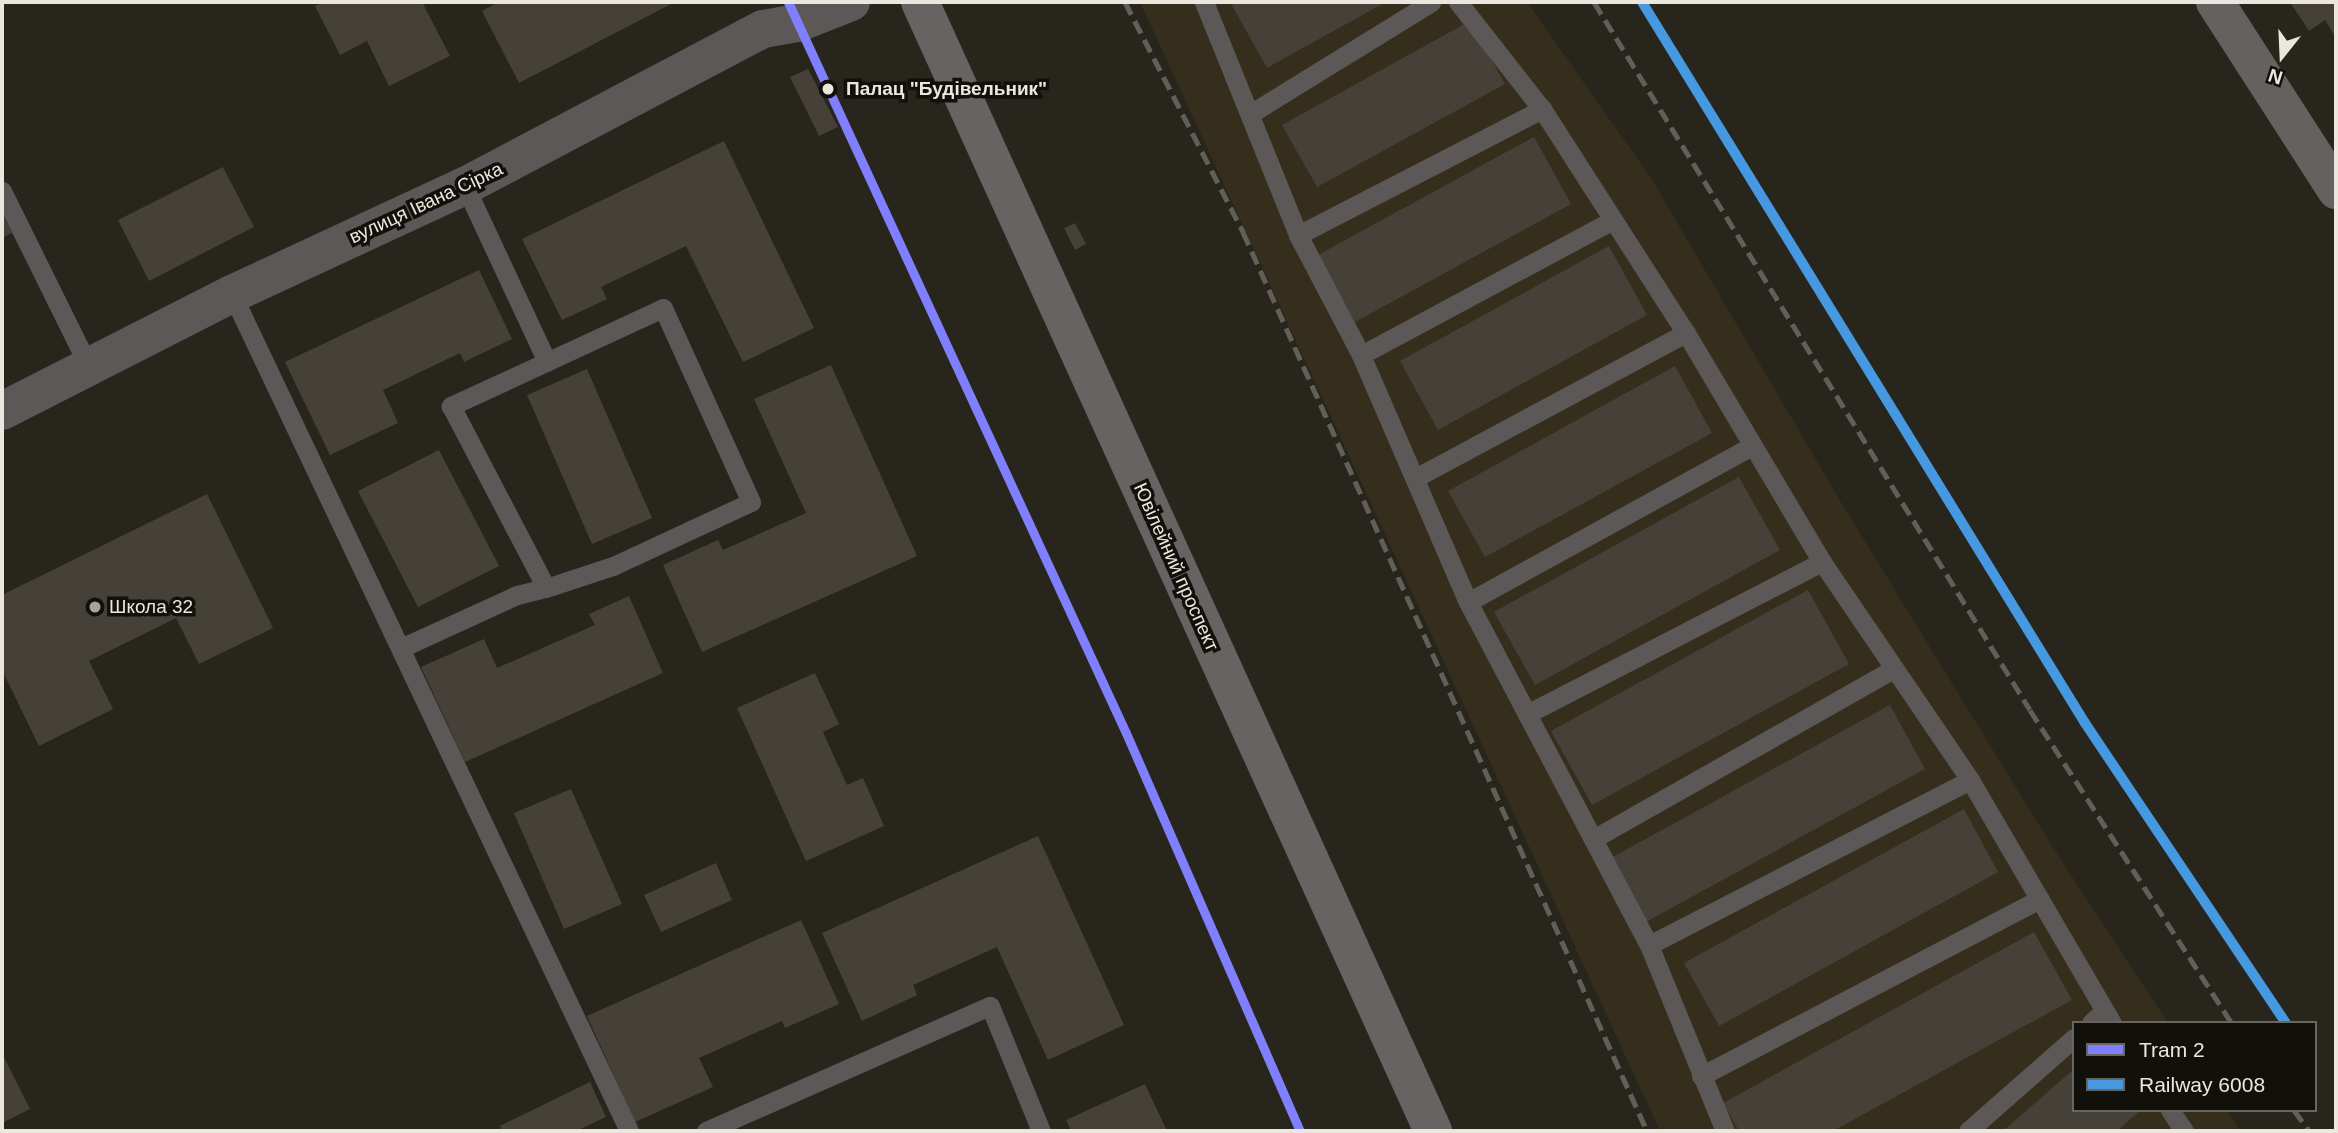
<!DOCTYPE html>
<meta charset="utf-8">
<style>
body{margin:0}
#map{position:relative;width:2338px;height:1133px;overflow:hidden;background:#28251d;font-family:Arial,sans-serif}
div>[style]{position:absolute}
[style*='--x']{left:calc(var(--x)*1px);top:calc(var(--y)*1px);width:calc(var(--w)*1px);rotate:calc(var(--a)*1deg)}
.built>*{inset:0;background:#362e1c}
.building>*{inset:0;background:#464138}
.service>*{height:19px;margin:-9.5px;padding:0 9.5px;transform-origin:9.5px;border-radius:9.5px;background:#5b5857}
.tertiary>*{height:38px;margin:-19px;padding:0 19px;transform-origin:19px;border-radius:19px;background:#5b5857}
.secondary>*{height:38px;margin:-19px;padding:0 19px;transform-origin:19px;border-radius:19px;background:#666362}
.primary>*{height:38px;margin:-19px;padding:0 19px;transform-origin:19px;border-radius:19px;background:#64615e}
.rail>*{height:5px;margin-top:-2.5px;transform-origin:0;background:repeating-linear-gradient(90deg,#625f5b 0 14px,transparent 0 21px)}
.rail-1>*{height:10px;margin:-5px;padding:0 5px;transform-origin:5px;border-radius:5px;background:#4699e1}
.tram-1>*{height:9px;margin:-4.5px;padding:0 4.5px;transform-origin:4.5px;border-radius:4.5px;background:#8080ff}
.dots>*{width:19px;height:19px;translate:-50% -50%;box-sizing:border-box;border:4px solid #12100a;border-radius:50%}
span{translate:-50% -50%;white-space:nowrap;text-align:center;line-height:1.15;-webkit-text-stroke:7px #12100a;paint-order:stroke}
.stop-label{font-size:19px;color:#ebe7df;font-weight:700}
.left{translate:0 -50%;text-align:left}
.street-label{font-size:19px;color:#ebe7df}
.poi-label{font-size:19px;color:#ebe7df}
.frame{position:absolute;inset:0;border:4px solid #ebe7df;pointer-events:none}
.legend{position:absolute;left:2072px;top:1021px;width:245px;height:91px;box-sizing:border-box;background:#12100a;border:2px solid #69665f;margin:0;padding:9px 12px;list-style:none;font-size:21px;color:#ebe7df}
.legend li{display:flex;align-items:center;gap:14px;height:35px}
.legend b{width:35px;border:2px solid #69665f}
.north{position:absolute;left:2247px;top:21px;width:70px;height:70px;-webkit-text-stroke:5px #12100a;paint-order:stroke;rotate:198deg;font-size:19px;font-weight:700;line-height:28px;text-align:center;color:#ebe7df}
.north::after{content:'';display:block;margin:auto;width:24px;height:32px;background:#ebe7df;clip-path:polygon(50% 0,100% 100%,50% 72%,0 100%)}
</style>
<div id="map">
<div class="built">
<div style="clip-path:polygon(1140px 2px,1527px 2px,1651px 178px,1839px 499px,2050px 843px,2168px 1023px,2074px 1023px,2074px 1110px,2226px 1110px,2240px 1131px,1660px 1131px)"></div>
</div>
<div class="building">
<div style="clip-path:polygon(324px 2px,422px 2px,450px 56px,389px 86px,367px 41px,340px 55px,315px 6px)"></div>
<div style="clip-path:polygon(499px 2px,675px 2px,519px 83px,482px 11px)"></div>
<div style="clip-path:polygon(1230px 2px,1386px 2px,1267px 68px)"></div>
<div style="clip-path:polygon(2290px 2px,2336px 2px,2336px 38px,2325px 20px,2309px 31px)"></div>
<div style="clip-path:polygon(1470px 21px,1505px 84px,1317px 187px,1282px 125px)"></div>
<div style="clip-path:polygon(808px 69px,838px 127px,819px 136px,790px 77px)"></div>
<div style="clip-path:polygon(1534px 137px,1571px 204px,1355px 322px,1318px 255px)"></div>
<div style="clip-path:polygon(724px 141px,814px 328px,743px 362px,686px 246px,601px 287px,607px 299px,562px 320px,522px 239px)"></div>
<div style="clip-path:polygon(223px 167px,254px 227px,149px 281px,118px 220px)"></div>
<div style="clip-path:polygon(2px 213px,12px 233px,2px 238px)"></div>
<div style="clip-path:polygon(1075px 223px,1086px 244px,1075px 250px,1064px 228px)"></div>
<div style="clip-path:polygon(1609px 246px,1647px 315px,1438px 430px,1400px 361px)"></div>
<div style="clip-path:polygon(479px 270px,512px 339px,464px 362px,460px 353px,383px 390px,398px 423px,330px 455px,285px 362px)"></div>
<div style="clip-path:polygon(831px 365px,917px 556px,702px 652px,663px 565px,718px 540px,723px 550px,806px 513px,754px 399px)"></div>
<div style="clip-path:polygon(1675px 366px,1712px 433px,1485px 557px,1448px 491px)"></div>
<div style="clip-path:polygon(587px 369px,652px 518px,592px 544px,527px 395px)"></div>
<div style="clip-path:polygon(439px 450px,499px 566px,418px 607px,358px 491px)"></div>
<div style="clip-path:polygon(1739px 477px,1780px 550px,1535px 685px,1494px 612px)"></div>
<div style="clip-path:polygon(207px 494px,273px 628px,199px 664px,176px 618px,89px 661px,113px 709px,39px 746px,2px 670px,2px 595px)"></div>
<div style="clip-path:polygon(1808px 590px,1849px 664px,1592px 805px,1551px 731px)"></div>
<div style="clip-path:polygon(629px 596px,663px 673px,465px 762px,421px 667px,484px 639px,497px 668px,595px 625px,589px 614px)"></div>
<div style="clip-path:polygon(815px 673px,839px 724px,823px 732px,835px 759px,847px 785px,863px 778px,884px 826px,806px 861px,737px 708px)"></div>
<div style="clip-path:polygon(1890px 705px,1925px 769px,1646px 922px,1611px 858px)"></div>
<div style="clip-path:polygon(571px 789px,622px 904px,564px 929px,514px 813px)"></div>
<div style="clip-path:polygon(1964px 809px,1998px 872px,1719px 1026px,1684px 963px)"></div>
<div style="clip-path:polygon(1038px 836px,1124px 1025px,1048px 1060px,997px 947px,913px 985px,917px 995px,862px 1021px,822px 933px)"></div>
<div style="clip-path:polygon(716px 863px,732px 900px,661px 932px,644px 895px)"></div>
<div style="clip-path:polygon(801px 920px,839px 1004px,785px 1028px,782px 1021px,699px 1058px,713px 1087px,635px 1122px,587px 1016px)"></div>
<div style="clip-path:polygon(2034px 932px,2072px 1000px,1833px 1131px,1739px 1131px,1723px 1103px)"></div>
<div style="clip-path:polygon(2px 1053px,30px 1109px,2px 1123px)"></div>
<div style="clip-path:polygon(2074px 1069px,2074px 1110px,2141px 1110px,2117px 1131px,2003px 1131px)"></div>
<div style="clip-path:polygon(590px 1082px,606px 1117px,576px 1131px,502px 1131px,500px 1126px)"></div>
<div style="clip-path:polygon(1145px 1084px,1167px 1131px,1071px 1131px,1066px 1120px)"></div>
</div>
<div class="service">
<div style="--x:1204;--y:2;--w:251;--a:68"></div>
<div style="--x:1298;--y:235;--w:136;--a:62.3"></div>
<div style="--x:1361;--y:355;--w:269;--a:66.6"></div>
<div style="--x:1468;--y:602;--w:388;--a:62.2"></div>
<div style="--x:1649;--y:945;--w:201;--a:67.8"></div>
<div style="--x:1458;--y:2;--w:136;--a:51.9"></div>
<div style="--x:1542;--y:109;--w:266;--a:57.3"></div>
<div style="--x:1686;--y:333;--w:266;--a:59.3"></div>
<div style="--x:1822;--y:562;--w:263;--a:55.8"></div>
<div style="--x:1970;--y:780;--w:281;--a:59.7"></div>
<div style="--x:1250;--y:114;--w:213;--a:-31.7"></div>
<div style="--x:465;--y:186;--w:194;--a:65"></div>
<div style="--x:2;--y:191;--w:196;--a:63.7"></div>
<div style="--x:1298;--y:235;--w:275;--a:-27.3"></div>
<div style="--x:232;--y:294;--w:926;--a:64.62"></div>
<div style="--x:1361;--y:355;--w:284;--a:-28.2"></div>
<div style="--x:1417;--y:477;--w:305;--a:-28.2"></div>
<div style="--x:1468;--y:602;--w:324;--a:-28.8"></div>
<div style="--x:401;--y:648;--w:128;--a:-24.6"></div>
<div style="--x:517;--y:595;--w:30;--a:-14"></div>
<div style="--x:546;--y:588;--w:71;--a:-18.2"></div>
<div style="--x:613;--y:566;--w:152;--a:-24.9"></div>
<div style="--x:751;--y:502;--w:213;--a:-114.4"></div>
<div style="--x:663;--y:308;--w:234;--a:155.2"></div>
<div style="--x:451;--y:406;--w:205;--a:62.4"></div>
<div style="--x:1527;--y:714;--w:332;--a:-27.3"></div>
<div style="--x:1593;--y:839;--w:343;--a:-29.5"></div>
<div style="--x:1649;--y:945;--w:361;--a:-27.2"></div>
<div style="--x:2091;--y:1023;--w:18;--a:-43"></div>
<div style="--x:1701;--y:1076;--w:382;--a:-27.6"></div>
<div style="--x:2170;--y:1110;--w:25;--a:56"></div>
<div style="--x:706;--y:1131;--w:310;--a:-23.8"></div>
<div style="--x:990;--y:1006;--w:135;--a:67.8"></div>
<div style="--x:1968;--y:1131;--w:141;--a:-41.3"></div>
</div>
<div class="tertiary">
<div style="--x:2;--y:411;--w:258;--a:-27"></div>
<div style="--x:232;--y:294;--w:257;--a:-24.9"></div>
<div style="--x:465;--y:186;--w:337;--a:-27.8"></div>
<div style="--x:763;--y:29;--w:36;--a:-10"></div>
<div style="--x:798;--y:23;--w:57;--a:-21.6"></div>
</div>
<div class="secondary">
<div style="--x:920;--y:2;--w:1240;--a:65.56"></div>
</div>
<div class="primary">
<div style="--x:2215;--y:2;--w:224;--a:57.2"></div>
</div>
<div class="rail">
<div style="--x:1125;--y:2;--w:259;--a:62.8"></div>
<div style="--x:1243;--y:232;--w:986;--a:65.8"></div>
<div style="--x:1594;--y:2;--w:831;--a:58.37"></div>
<div style="--x:2030;--y:710;--w:373;--a:57.2"></div>
<div style="--x:2294;--y:1110;--w:26;--a:54"></div>
</div>
<div class="rail-1">
<div style="--x:1642;--y:2;--w:846;--a:58.43"></div>
<div style="--x:2085;--y:723;--w:361;--a:56.2"></div>
</div>
<div class="tram-1">
<div style="--x:788;--y:2;--w:805;--a:65.19"></div>
<div style="--x:1126;--y:733;--w:434;--a:66.4"></div>
</div>
<div class="dots">
<div style="left:828px;top:89px;background:#ebe7df"></div>
<div style="left:95px;top:607px;background:#a7a39b"></div>
</div>
<div class="stop-label">
<span class="left" style="left:846px;top:89px">Палац "Будівельник"</span>
</div>
<div class="street-label">
<span style="left:426px;top:203px;rotate:-25deg">вулиця Івана Сірка</span>
<span style="left:1176px;top:567px;rotate:66deg">Ювілейний проспект</span>
</div>
<div class="poi-label">
<span class="left" style="left:109px;top:607px">Школа 32</span>
</div>
<div class="frame"></div>
<ul class="legend">
<li><b style="height:9px;background:#8080ff"></b>Tram 2</li>
<li><b style="height:9px;background:#4699e1"></b>Railway 6008</li>
</ul>
<div class="north">N</div>
</div>
